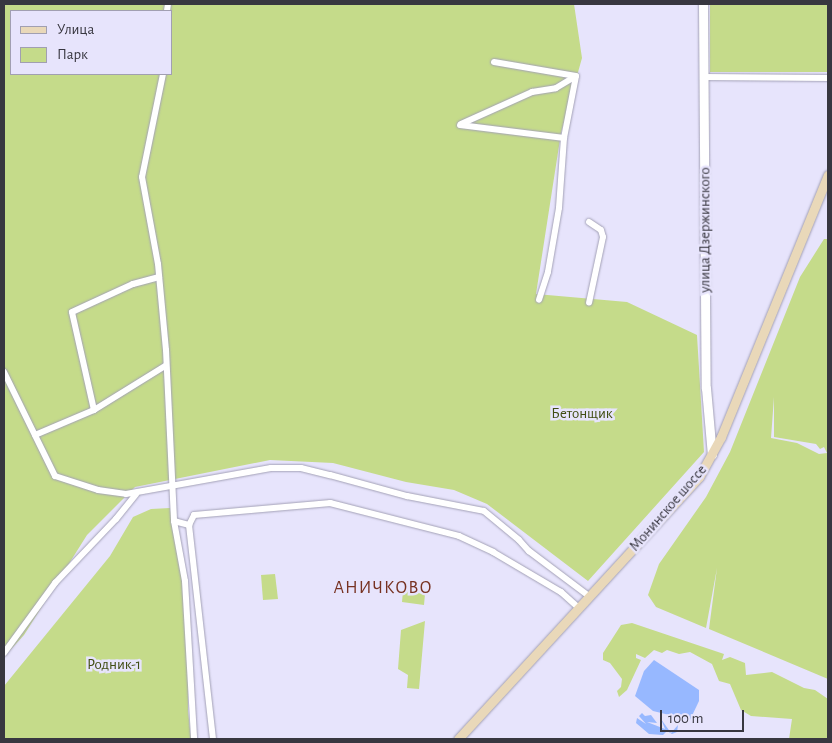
<!DOCTYPE html>
<meta charset="utf-8">
<style>
body{margin:0}
#map{position:relative;width:832px;height:743px;overflow:hidden;background:#e7e4fc;font-family:"Alegreya Sans",sans-serif}
div>[style]{position:absolute}
[style*='--x']{left:calc(var(--x)*1px);top:calc(var(--y)*1px);width:calc(var(--w)*1px);rotate:calc(var(--a)*1deg)}
.green>*{inset:0;background:#c5db8a}
.water>*{inset:0;background:#97b8ff}
.roads{filter:drop-shadow(0 0 1px #a3a1b6) drop-shadow(0 0 1px #a3a1b6)}
.minor>*{height:6px;margin:-3px;padding:0 3px;transform-origin:3px;border-radius:3px;background:#fff}
.tertiary>*{height:9px;margin:-4.5px;padding:0 4.5px;transform-origin:4.5px;border-radius:4.5px;background:#fff}
.secondary>*{height:9px;margin:-4.5px;padding:0 4.5px;transform-origin:4.5px;border-radius:4.5px;background:#e9d8b9}
span{translate:-50% -50%;white-space:nowrap;text-align:center;line-height:1.15;-webkit-text-stroke:5px #e7e4fc;paint-order:stroke}
.street-label{font-size:15px;color:#383740}
.park-label{font-size:15px;color:#404d12}
.quarter-label{font-size:18px;color:#773222;letter-spacing:1px}
.frame{position:absolute;inset:0;border:5px solid #383740;pointer-events:none}
.legend{position:absolute;left:10px;top:10px;width:162px;height:65px;box-sizing:border-box;background:#e7e4fc;border:1px solid #a19fb1;margin:0;padding:6px 9px;list-style:none;font-size:15px;color:#383740}
.legend li{display:flex;align-items:center;gap:10px;height:25px}
.legend b{width:25px;border:1px solid #a19fb1}
.scale{position:absolute;left:660px;top:710px;width:84px;height:22px;box-sizing:border-box;border:2px solid #383740;border-top:0;padding-left:6px;font-size:15px;line-height:18px;white-space:nowrap;color:#383740;-webkit-text-stroke:4px #e7e4fc;paint-order:stroke}
</style>
<div id="map">
<div class="green">
<div style="clip-path:polygon(evenodd,4px 4px,574px 4px,582px 58px,561px 133px,536px 294px,627px 302px,697px 335px,704px 452px,588px 581px,487px 504px,454px 490px,406px 482px,333px 463px,270px 460px,135px 487px,87px 535px,24px 635px,4px 657px,4px 4px,11px 11px,171px 11px,171px 74px,11px 74px,11px 11px)"></div>
<div style="clip-path:polygon(710px 4px,828px 4px,828px 72px,710px 72px)"></div>
<div style="clip-path:polygon(evenodd,824px 239px,828px 239px,828px 679px,709px 629px,717px 568px,706px 628px,656px 607px,648px 595px,659px 564px,706px 497px,730px 452px,800px 277px,824px 239px,774px 397px,774px 437px,816px 444px,820px 449px,824px 447px,827px 453px,819px 454px,797px 443px,771px 438px,774px 397px)"></div>
<div style="clip-path:polygon(170px 508px,189px 595px,188px 711px,191px 739px,4px 739px,4px 686px,110px 556px,133px 517px,151px 509px)"></div>
<div style="clip-path:polygon(275px 574px,278px 599px,263px 600px,261px 575px)"></div>
<div style="clip-path:polygon(403px 591px,425px 594px,424px 605px,402px 602px)"></div>
<div style="clip-path:polygon(425px 621px,419px 689px,407px 688px,408px 675px,398px 669px,401px 630px)"></div>
<div style="clip-path:polygon(632px 623px,724px 654px,722px 660px,730px 657px,745px 663px,746px 675px,772px 672px,804px 688px,815px 690px,828px 699px,828px 739px,789px 739px,792px 719px,751px 716px,741px 710px,730px 684px,719px 681px,712px 664px,690px 652px,679px 654px,667px 650px,662px 653px,654px 650px,645px 658px,636px 654px,636px 658px,641px 660px,627px 690px,619px 697px,617px 691px,621px 687px,622px 679px,610px 663px,603px 660px,603px 653px,621px 625px)"></div>
</div>
<div class="water">
<div style="clip-path:polygon(654px 660px,699px 690px,699px 701px,690px 720px,653px 711px,635px 696px,644px 671px)"></div>
<div style="clip-path:polygon(642px 713px,645px 716px,651px 715px,657px 723px,647px 722px,665px 729px,661px 719px,671px 733px,678px 725px,677px 732px,672px 734px,667px 731px,663px 735px,649px 734px,636px 723px,637px 718px,646px 724px,639px 716px)"></div>
</div>
<div class="roads">
<div class="minor">
<div style="--x:167;--y:11;--w:7;--a:-82"></div>
<div style="--x:494;--y:62;--w:83;--a:9.7"></div>
<div style="--x:163;--y:74;--w:105;--a:101.5"></div>
<div style="--x:142;--y:177;--w:88;--a:79.6"></div>
<div style="--x:158;--y:264;--w:86;--a:84.7"></div>
<div style="--x:166;--y:350;--w:171;--a:87.3"></div>
<div style="--x:174;--y:521;--w:16;--a:15"></div>
<div style="--x:704;--y:77;--w:124;--a:0.5"></div>
<div style="--x:461;--y:124;--w:78;--a:-24.3"></div>
<div style="--x:532;--y:92;--w:24;--a:-9"></div>
<div style="--x:556;--y:88;--w:23;--a:-31"></div>
<div style="--x:460;--y:125;--w:105;--a:7.1"></div>
<div style="--x:564;--y:138;--w:70;--a:94.1"></div>
<div style="--x:559;--y:208;--w:65;--a:99.8"></div>
<div style="--x:548;--y:272;--w:29;--a:108"></div>
<div style="--x:564;--y:138;--w:63;--a:-79"></div>
<div style="--x:589;--y:222;--w:14;--a:34"></div>
<div style="--x:601;--y:230;--w:7;--a:74"></div>
<div style="--x:603;--y:237;--w:67;--a:102"></div>
<div style="--x:4;--y:372;--w:116;--a:63.9"></div>
<div style="--x:55;--y:476;--w:45;--a:18"></div>
<div style="--x:98;--y:490;--w:28;--a:8"></div>
<div style="--x:126;--y:494;--w:147;--a:-10.2"></div>
<div style="--x:271;--y:468;--w:30;--a:0"></div>
<div style="--x:301;--y:468;--w:30;--a:14"></div>
<div style="--x:330;--y:475;--w:80;--a:15.3"></div>
<div style="--x:407;--y:496;--w:78;--a:11"></div>
<div style="--x:484;--y:511;--w:45;--a:39.6"></div>
<div style="--x:519;--y:540;--w:15;--a:48"></div>
<div style="--x:529;--y:551;--w:75;--a:36.9"></div>
<div style="--x:94;--y:410;--w:100;--a:-102.7"></div>
<div style="--x:72;--y:312;--w:67;--a:-24.7"></div>
<div style="--x:133;--y:284;--w:27;--a:-15"></div>
<div style="--x:35;--y:435;--w:64;--a:-23"></div>
<div style="--x:94;--y:410;--w:84;--a:-31.8"></div>
<div style="--x:174;--y:521;--w:61;--a:79.6"></div>
<div style="--x:185;--y:581;--w:158;--a:86.7"></div>
<div style="--x:4;--y:653;--w:87;--a:-53.9"></div>
<div style="--x:55;--y:583;--w:88;--a:-46.4"></div>
<div style="--x:116;--y:519;--w:32;--a:-51"></div>
<div style="--x:213;--y:739;--w:215;--a:-96.4"></div>
<div style="--x:189;--y:525;--w:11;--a:-63"></div>
<div style="--x:194;--y:515;--w:137;--a:-5"></div>
<div style="--x:330;--y:503;--w:133;--a:14.3"></div>
<div style="--x:459;--y:536;--w:38;--a:25"></div>
<div style="--x:493;--y:552;--w:79;--a:30.5"></div>
<div style="--x:561;--y:592;--w:24;--a:42"></div>
</div>
<div class="tertiary">
<div style="--x:703;--y:4;--w:384;--a:89.6"></div>
<div style="--x:706;--y:388;--w:67;--a:84.9"></div>
</div>
<div class="secondary">
<div style="--x:458;--y:739;--w:356;--a:-47.4"></div>
<div style="--x:699;--y:477;--w:46;--a:-61.2"></div>
<div style="--x:721;--y:437;--w:283;--a:-67.8"></div>
</div>
</div>
<div class="street-label">
<span style="left:705px;top:230px;rotate:-90deg">улица Дзержинского</span>
<span style="left:668px;top:508px;rotate:-49deg">Монинское шоссе</span>
</div>
<div class="park-label">
<span style="left:582px;top:414px">Бетонщик</span>
<span style="left:114px;top:665px">Родник-1</span>
</div>
<div class="quarter-label">
<span style="left:383px;top:588px">АНИЧКОВО</span>
</div>
<div class="frame"></div>
<ul class="legend">
<li><b style="height:6px;background:#e9d8b9"></b>Улица</li>
<li><b style="height:14px;background:#c5db8a"></b>Парк</li>
</ul>
<div class="scale">100 m</div>
</div>
